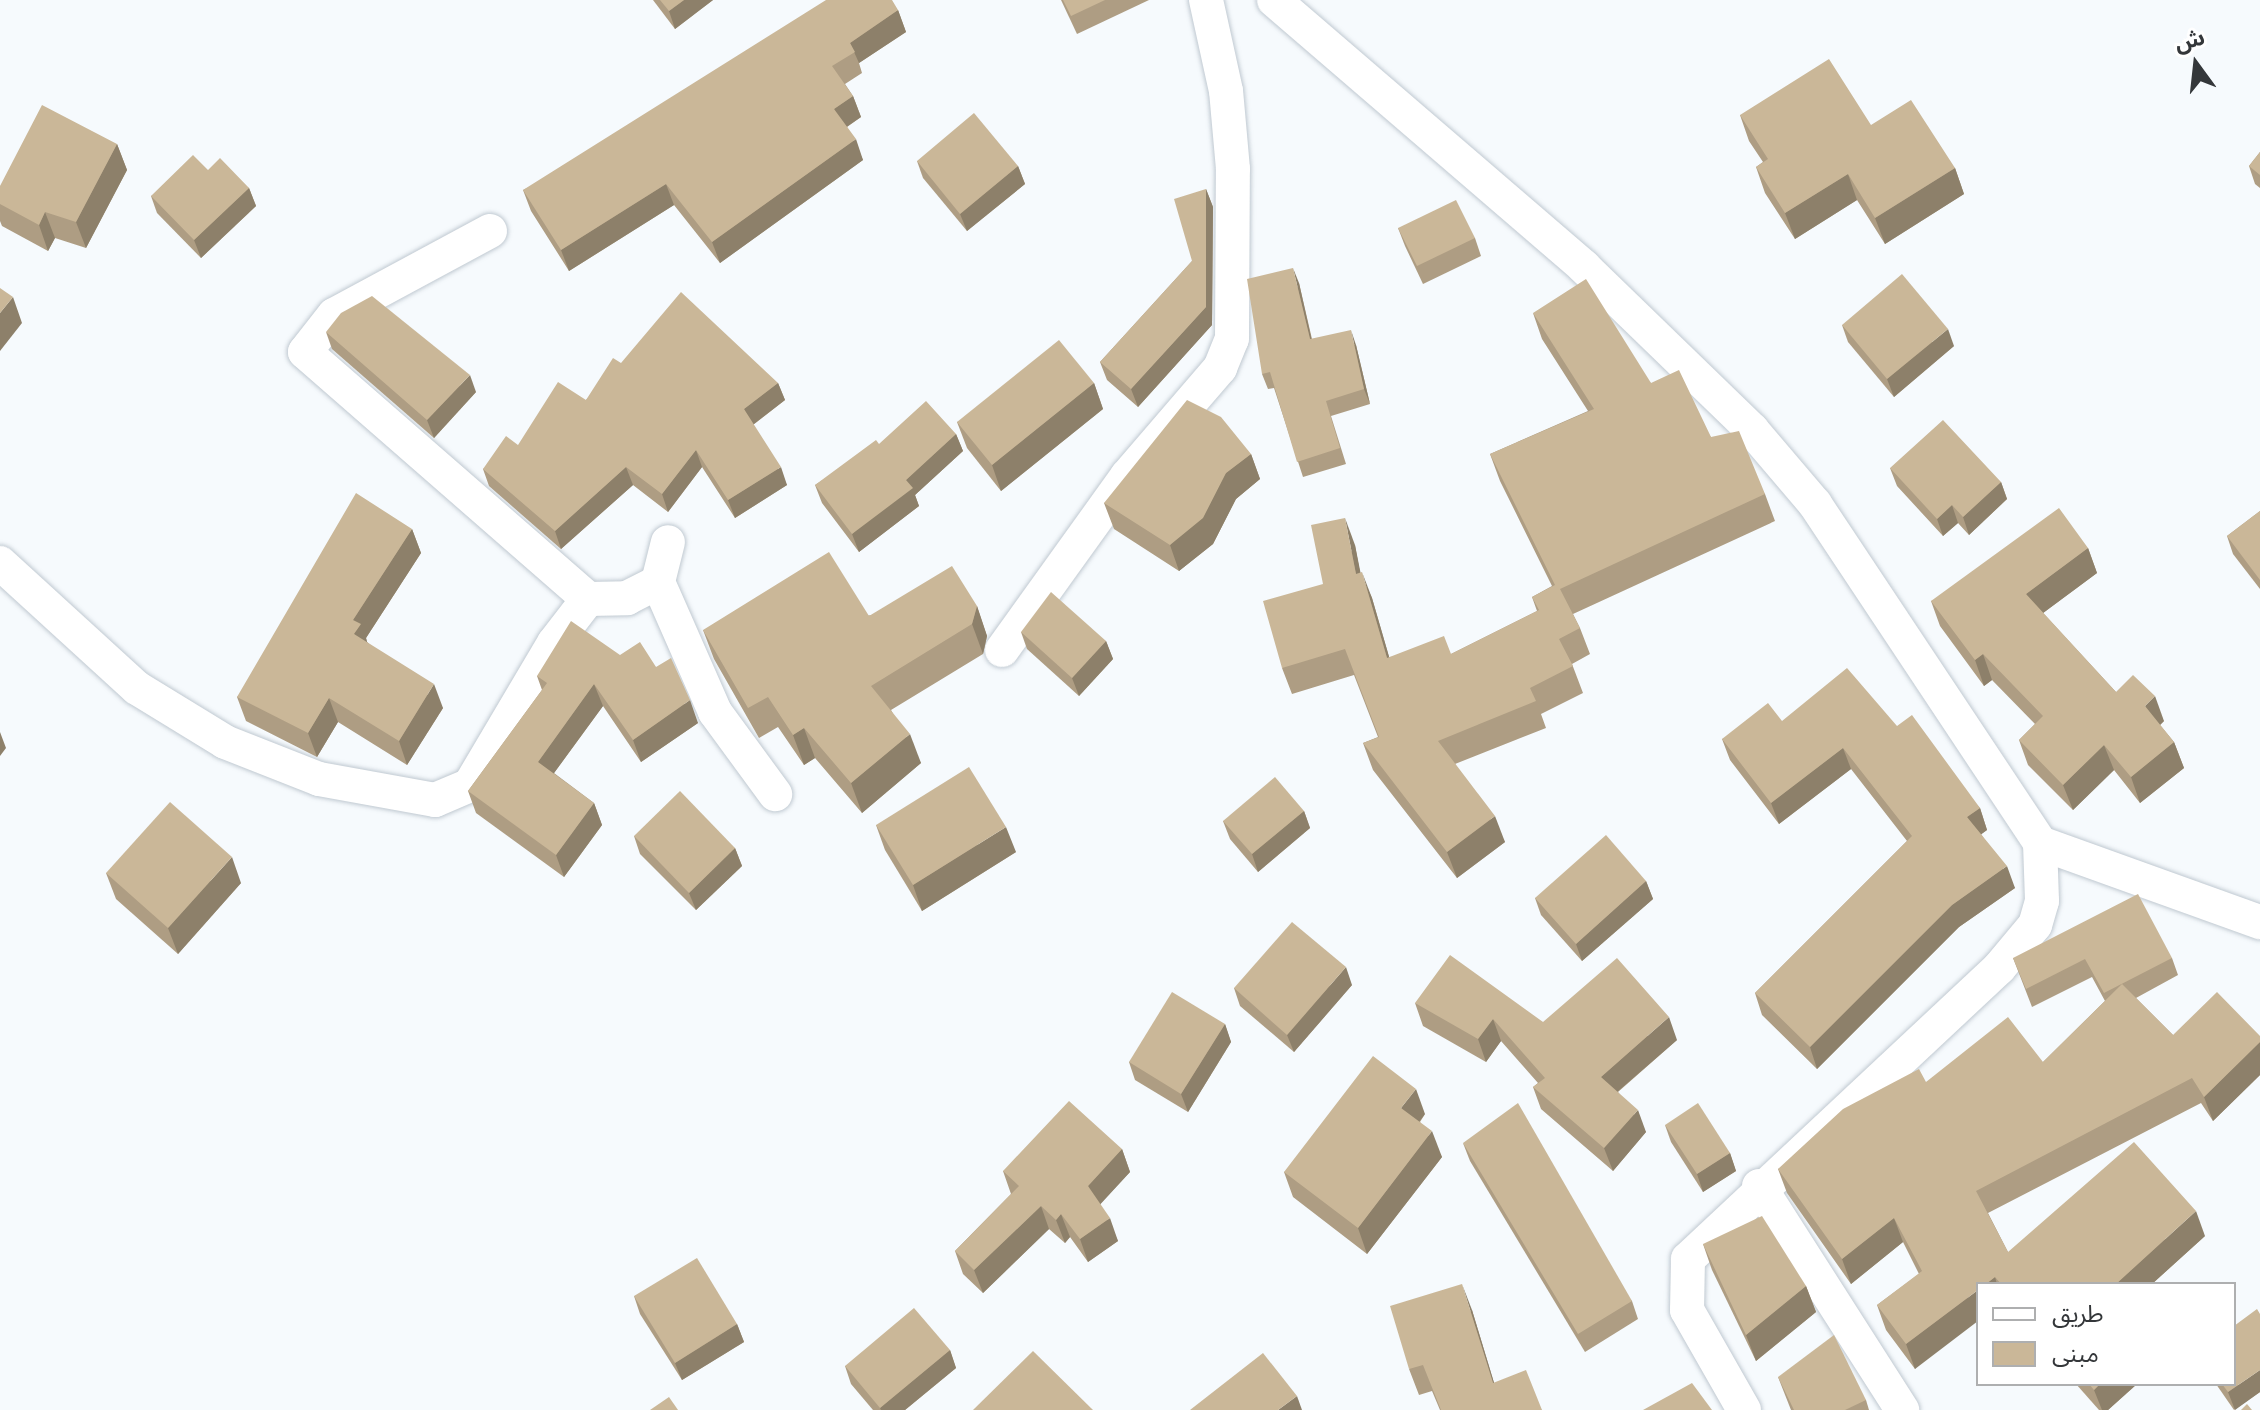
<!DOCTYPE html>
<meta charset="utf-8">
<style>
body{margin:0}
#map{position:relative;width:2260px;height:1410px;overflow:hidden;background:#f6fafd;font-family:"Work Sans","Noto Sans Arabic",sans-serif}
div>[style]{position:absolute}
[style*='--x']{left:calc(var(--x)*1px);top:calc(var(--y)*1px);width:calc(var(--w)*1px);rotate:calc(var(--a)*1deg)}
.roads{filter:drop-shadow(0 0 2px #c0c9d1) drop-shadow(0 0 2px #c0c9d1)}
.street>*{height:34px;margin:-17px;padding:0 17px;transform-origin:17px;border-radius:17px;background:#fff}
.wall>*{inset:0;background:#ae9d83}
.shaded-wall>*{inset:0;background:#8d806a}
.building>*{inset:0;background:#cab798}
span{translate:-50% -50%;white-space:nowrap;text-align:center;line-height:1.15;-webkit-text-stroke:6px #fff;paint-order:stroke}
.legend{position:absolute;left:1976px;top:1282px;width:260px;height:104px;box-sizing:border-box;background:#fff;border:2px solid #aeafb0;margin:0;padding:10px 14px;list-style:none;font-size:24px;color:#34373a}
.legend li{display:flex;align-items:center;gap:16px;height:40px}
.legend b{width:40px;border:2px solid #aeafb0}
.north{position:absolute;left:2156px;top:24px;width:80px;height:80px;-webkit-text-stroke:6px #fff;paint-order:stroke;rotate:345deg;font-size:22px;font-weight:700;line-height:32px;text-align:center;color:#34373a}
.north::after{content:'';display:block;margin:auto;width:28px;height:36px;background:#34373a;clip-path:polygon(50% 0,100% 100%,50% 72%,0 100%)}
</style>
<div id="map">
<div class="roads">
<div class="street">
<div style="--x:1274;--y:0;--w:409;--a:40.7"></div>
<div style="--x:1584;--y:267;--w:234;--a:44.1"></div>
<div style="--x:1752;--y:430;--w:97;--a:49.6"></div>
<div style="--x:1815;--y:504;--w:407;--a:56.4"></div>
<div style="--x:2040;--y:843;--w:58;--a:88"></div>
<div style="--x:2042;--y:901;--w:25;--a:106"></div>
<div style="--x:2035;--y:925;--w:56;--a:129.9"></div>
<div style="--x:1999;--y:968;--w:426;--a:136.9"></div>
<div style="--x:1688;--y:1259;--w:51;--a:91.1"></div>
<div style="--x:1687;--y:1310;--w:115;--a:60.3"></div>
<div style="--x:490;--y:231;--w:177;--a:151.7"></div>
<div style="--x:334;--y:315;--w:47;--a:128.1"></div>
<div style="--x:305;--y:352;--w:376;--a:41.1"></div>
<div style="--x:0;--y:563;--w:185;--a:42.4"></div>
<div style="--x:137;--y:688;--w:103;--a:31.5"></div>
<div style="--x:225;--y:742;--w:101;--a:21.5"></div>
<div style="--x:319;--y:779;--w:118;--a:10.3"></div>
<div style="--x:435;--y:800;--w:38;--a:-23"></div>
<div style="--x:470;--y:785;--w:165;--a:-59.4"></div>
<div style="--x:554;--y:643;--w:56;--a:-52.3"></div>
<div style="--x:588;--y:599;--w:39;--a:-1"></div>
<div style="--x:627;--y:598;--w:35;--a:-27"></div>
<div style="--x:658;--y:582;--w:41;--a:-76"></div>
<div style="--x:658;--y:582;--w:142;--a:66.3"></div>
<div style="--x:715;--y:712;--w:102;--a:53.8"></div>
<div style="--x:1002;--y:650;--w:214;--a:-54.3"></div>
<div style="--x:1127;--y:476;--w:143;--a:-49.3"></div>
<div style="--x:1220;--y:368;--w:31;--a:-68"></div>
<div style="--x:1232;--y:339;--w:170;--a:-89.7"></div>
<div style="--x:1233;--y:169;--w:78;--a:-95.1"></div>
<div style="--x:1226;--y:91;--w:93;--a:-102.4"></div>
<div style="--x:2040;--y:843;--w:234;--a:19.8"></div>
<div style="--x:1759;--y:1186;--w:266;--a:57.4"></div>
</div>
</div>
<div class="wall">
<div style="clip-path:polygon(653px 0,713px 0,675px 29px)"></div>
<div style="clip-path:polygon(1061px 0,1149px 0,1077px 34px)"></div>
<div style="clip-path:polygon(898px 10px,906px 32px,859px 63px,862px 73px,845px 84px,853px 96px,861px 117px,847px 127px,863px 160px,720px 263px,674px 205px,569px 271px,531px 211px,523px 190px)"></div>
<div style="clip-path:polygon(1740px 115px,1871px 125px,1955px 168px,1964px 194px,1885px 244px,1857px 200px,1795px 239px,1765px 193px,1756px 167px,1763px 162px,1749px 141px)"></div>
<div style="clip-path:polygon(117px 144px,127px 170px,86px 248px,55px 238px,48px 251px,2px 226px,0 221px,0 186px)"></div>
<div style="clip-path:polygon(2260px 152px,2260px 188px,2255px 184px,2249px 166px)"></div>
<div style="clip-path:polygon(917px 161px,1018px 166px,1025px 184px,967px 231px,923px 178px)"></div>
<div style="clip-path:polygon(208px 170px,249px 188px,256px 206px,201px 258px,157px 213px,151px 196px)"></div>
<div style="clip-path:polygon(1206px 189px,1213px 207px,1212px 325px,1138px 407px,1107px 380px,1100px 362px,1192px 261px)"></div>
<div style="clip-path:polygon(1398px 228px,1475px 238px,1481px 256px,1423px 284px,1405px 246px)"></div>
<div style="clip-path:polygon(1299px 283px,1312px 339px,1356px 345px,1370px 404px,1331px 416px,1346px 464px,1303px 477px,1274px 388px,1268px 389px,1262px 374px)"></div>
<div style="clip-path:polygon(1533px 313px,1651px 383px,1711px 437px,1765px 494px,1775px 521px,1573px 614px,1580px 628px,1590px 654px,1572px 664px,1583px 693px,1541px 714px,1546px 728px,1455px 764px,1505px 842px,1457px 878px,1373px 770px,1363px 743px,1378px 737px,1354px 675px,1292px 694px,1282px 668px,1355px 545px,1360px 573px,1372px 598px,1389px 657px,1451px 654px,1537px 611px,1532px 597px,1552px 586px,1500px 481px,1490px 454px,1588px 411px,1542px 339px)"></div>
<div style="clip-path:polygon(1842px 325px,1954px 346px,1894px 397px,1848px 342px)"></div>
<div style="clip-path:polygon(326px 332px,476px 392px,434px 438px,332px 349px)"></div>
<div style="clip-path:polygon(621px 363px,778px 383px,785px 400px,753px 425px,787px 485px,735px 518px,702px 467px,668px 512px,633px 485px,561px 549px,489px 486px,483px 469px,586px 400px)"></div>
<div style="clip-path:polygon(1094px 383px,1103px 409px,1001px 491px,967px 448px,957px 422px)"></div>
<div style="clip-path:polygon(956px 434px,963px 451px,915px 495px,919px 506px,859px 552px,822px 503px,815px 485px,879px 444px)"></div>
<div style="clip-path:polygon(1251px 454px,1260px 479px,1236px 499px,1213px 544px,1179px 571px,1114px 529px,1104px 503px)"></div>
<div style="clip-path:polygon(1890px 468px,2001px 482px,2007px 499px,1969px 535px,1958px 523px,1943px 536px,1897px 486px)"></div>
<div style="clip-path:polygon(2260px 511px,2260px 589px,2233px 554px,2227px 536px)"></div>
<div style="clip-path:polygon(412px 529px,421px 553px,366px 638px,367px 642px,443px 708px,407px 765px,338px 722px,317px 757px,246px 721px,237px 697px)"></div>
<div style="clip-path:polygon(2088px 548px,2097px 573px,2043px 613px,2116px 692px,2164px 721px,2160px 725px,2174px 742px,2184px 768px,2140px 803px,2114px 770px,2073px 810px,2028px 765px,2019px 740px,2035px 724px,1992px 680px,1984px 686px,1940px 626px,1931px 601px)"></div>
<div style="clip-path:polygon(977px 606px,987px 636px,983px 654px,891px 710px,921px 763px,862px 813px,815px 758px,804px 765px,778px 727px,759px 738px,714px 659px,703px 630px)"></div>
<div style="clip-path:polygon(1021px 632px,1106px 641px,1113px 659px,1079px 696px,1027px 649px)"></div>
<div style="clip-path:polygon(620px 655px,656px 667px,698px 723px,641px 762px,603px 706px,554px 773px,594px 803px,602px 825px,564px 877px,476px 813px,468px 791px,542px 690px,537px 676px)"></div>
<div style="clip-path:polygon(1782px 721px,1897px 726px,1980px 808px,1987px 830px,1981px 834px,2015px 888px,1959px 927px,1817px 1069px,1762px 1015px,1755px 993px,1907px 841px,1851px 769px,1779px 824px,1730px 760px,1722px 739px)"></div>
<div style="clip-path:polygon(1304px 811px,1310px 828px,1258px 872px,1230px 839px,1223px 821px)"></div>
<div style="clip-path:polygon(876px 825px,1016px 852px,922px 911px,885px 850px)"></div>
<div style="clip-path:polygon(634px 836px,735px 848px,742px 866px,696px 910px,640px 854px)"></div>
<div style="clip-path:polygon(106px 873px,241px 883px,178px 954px,116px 899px)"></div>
<div style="clip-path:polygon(1646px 881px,1653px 899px,1582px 961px,1541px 915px,1535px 898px)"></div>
<div style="clip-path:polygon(2013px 958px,2172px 958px,2178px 975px,2136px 998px,2173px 1035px,2260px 1036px,2260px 1075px,2213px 1121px,2201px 1103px,1988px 1213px,2008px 1252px,2205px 1236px,2152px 1284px,1978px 1284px,1915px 1369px,1886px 1330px,1877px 1305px,1919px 1274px,1903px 1242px,1851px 1284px,1787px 1193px,1778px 1169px,1926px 1082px,2043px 1062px,2105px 1001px,2092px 977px,2032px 1007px)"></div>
<div style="clip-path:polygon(1352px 985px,1294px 1052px,1240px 1006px,1234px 988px)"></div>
<div style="clip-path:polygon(1415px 1003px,1543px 1022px,1677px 1040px,1618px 1092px,1646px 1132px,1613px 1171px,1541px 1109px,1533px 1087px,1538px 1083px,1501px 1041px,1486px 1062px,1423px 1026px)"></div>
<div style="clip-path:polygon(1225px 1024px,1231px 1042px,1188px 1112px,1135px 1080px,1129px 1062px)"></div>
<div style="clip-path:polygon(1425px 1114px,1420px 1122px,1442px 1157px,1367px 1254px,1293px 1197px,1284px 1172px)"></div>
<div style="clip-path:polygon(1665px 1125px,1730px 1153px,1736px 1171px,1703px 1192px,1671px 1142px)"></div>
<div style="clip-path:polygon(1463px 1143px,1632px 1301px,1638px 1319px,1585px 1352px,1470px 1161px)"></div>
<div style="clip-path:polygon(1122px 1149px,1130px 1172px,1100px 1204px,1118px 1241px,1088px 1262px,1070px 1237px,1065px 1243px,1049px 1229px,983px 1293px,963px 1274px,955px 1251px,1011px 1194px,1003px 1171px)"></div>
<div style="clip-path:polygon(1703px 1244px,1806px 1286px,1816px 1312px,1756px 1361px,1712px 1270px)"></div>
<div style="clip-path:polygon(634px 1296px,737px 1324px,744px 1342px,682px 1380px,640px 1314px)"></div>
<div style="clip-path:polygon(1472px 1310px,1494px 1383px,1542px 1410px,1440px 1410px,1432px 1391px,1419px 1395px,1409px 1369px)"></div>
<div style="clip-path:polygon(950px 1350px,956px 1368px,905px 1410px,873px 1410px,851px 1384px,845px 1366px)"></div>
<div style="clip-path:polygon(1778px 1377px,1866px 1400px,1869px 1410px,1791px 1410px)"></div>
<div style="clip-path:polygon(2076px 1384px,2137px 1384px,2108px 1410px,2099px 1410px)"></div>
<div style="clip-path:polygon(2216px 1384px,2234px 1384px,2260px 1392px,2234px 1410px)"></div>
</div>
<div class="shaded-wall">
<div style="clip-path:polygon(684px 0,713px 0,675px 29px,669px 11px)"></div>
<div style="clip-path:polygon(898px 10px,906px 32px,859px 63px,850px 43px)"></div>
<div style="clip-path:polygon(853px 96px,861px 117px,842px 130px,834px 109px)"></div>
<div style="clip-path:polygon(856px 139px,863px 160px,720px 263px,712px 242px)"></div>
<div style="clip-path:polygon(117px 144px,127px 170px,86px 248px,76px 222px)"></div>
<div style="clip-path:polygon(1018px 166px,1025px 184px,967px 231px,960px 214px)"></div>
<div style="clip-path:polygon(1955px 168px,1964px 194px,1885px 244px,1875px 218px)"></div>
<div style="clip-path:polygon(1848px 174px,1857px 200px,1795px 239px,1785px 213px)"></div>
<div style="clip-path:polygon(666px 184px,674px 205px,569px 271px,561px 250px)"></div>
<div style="clip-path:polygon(249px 188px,256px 206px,201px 258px,194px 240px)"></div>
<div style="clip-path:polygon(1206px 189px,1213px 207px,1212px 325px,1138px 407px,1131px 389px,1206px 307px)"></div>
<div style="clip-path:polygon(45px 212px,55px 238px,48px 251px,39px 225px)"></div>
<div style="clip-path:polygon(1293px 268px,1299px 283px,1315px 355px,1310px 339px)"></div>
<div style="clip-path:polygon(13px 297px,22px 323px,0 351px,0 313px)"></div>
<div style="clip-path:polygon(1948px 329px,1954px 346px,1894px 397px,1887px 379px)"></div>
<div style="clip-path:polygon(1351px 330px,1356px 345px,1370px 404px,1364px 389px)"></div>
<div style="clip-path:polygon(470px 375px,476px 392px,434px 438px,427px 420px)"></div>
<div style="clip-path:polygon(778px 383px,785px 400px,750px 427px,744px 409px)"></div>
<div style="clip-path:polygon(1094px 383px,1103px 409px,1001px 491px,992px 465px)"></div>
<div style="clip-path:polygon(956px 434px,963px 451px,915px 495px,919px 506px,859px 552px,852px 534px,906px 480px)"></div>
<div style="clip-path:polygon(696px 450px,702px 467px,668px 512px,662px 494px)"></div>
<div style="clip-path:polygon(1251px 454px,1260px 479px,1236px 499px,1213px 544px,1179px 571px,1170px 545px,1226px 473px)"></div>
<div style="clip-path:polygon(626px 467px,633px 485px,561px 549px,555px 531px)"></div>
<div style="clip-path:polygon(781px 467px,787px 485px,735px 518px,728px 500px)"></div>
<div style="clip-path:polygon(2001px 482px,2007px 499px,1969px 535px,1963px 517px)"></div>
<div style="clip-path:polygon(1952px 505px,1958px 523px,1943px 536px,1937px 519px)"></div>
<div style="clip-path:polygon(1345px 518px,1355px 545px,1366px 600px,1356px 574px)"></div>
<div style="clip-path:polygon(412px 529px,421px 553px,366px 638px,369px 649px,354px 634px,353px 620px)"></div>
<div style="clip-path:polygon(2088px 548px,2097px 573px,2035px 619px,2026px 594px)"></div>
<div style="clip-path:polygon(1362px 572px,1372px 598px,1397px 684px,1387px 658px)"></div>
<div style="clip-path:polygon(977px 606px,987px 636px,983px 654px,972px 624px)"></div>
<div style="clip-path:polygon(1106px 641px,1113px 659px,1079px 696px,1072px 678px)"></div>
<div style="clip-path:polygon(1983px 654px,1992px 680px,1984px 686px,1975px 660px)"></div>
<div style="clip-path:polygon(434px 684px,443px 708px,407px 765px,399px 741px)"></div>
<div style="clip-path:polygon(594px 684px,603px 706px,546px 784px,538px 762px)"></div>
<div style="clip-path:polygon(2155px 696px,2164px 721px,2154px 731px,2145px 706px)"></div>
<div style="clip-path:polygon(329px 698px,338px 722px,317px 757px,308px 733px)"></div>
<div style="clip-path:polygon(690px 700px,698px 723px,641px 762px,633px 740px)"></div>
<div style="clip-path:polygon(804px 728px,815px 758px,804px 765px,793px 735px)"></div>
<div style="clip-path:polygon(0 732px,6px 748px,0 756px)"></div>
<div style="clip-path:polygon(910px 734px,921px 763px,862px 813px,851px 783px)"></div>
<div style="clip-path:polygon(2174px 742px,2184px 768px,2140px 803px,2131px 777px)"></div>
<div style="clip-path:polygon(2104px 745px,2114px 770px,2073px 810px,2063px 785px)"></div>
<div style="clip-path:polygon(1843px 748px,1851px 769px,1779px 824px,1771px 803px)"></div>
<div style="clip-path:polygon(594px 803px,602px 825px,564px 877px,556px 855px)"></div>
<div style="clip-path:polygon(1980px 808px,1987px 830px,1975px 839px,1967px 817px)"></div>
<div style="clip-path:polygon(1304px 811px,1310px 828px,1258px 872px,1252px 854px)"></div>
<div style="clip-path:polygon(1495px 816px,1505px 842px,1457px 878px,1447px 852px)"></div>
<div style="clip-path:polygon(1006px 827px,1016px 852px,922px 911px,913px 885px)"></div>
<div style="clip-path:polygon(735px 848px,742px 866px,696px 910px,689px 893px)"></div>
<div style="clip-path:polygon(232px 857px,241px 883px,178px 954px,168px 928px)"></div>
<div style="clip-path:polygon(2007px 866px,2015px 888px,1959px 927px,1817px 1069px,1810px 1047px,1952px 905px)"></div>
<div style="clip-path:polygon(1646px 881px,1653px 899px,1582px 961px,1576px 944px)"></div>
<div style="clip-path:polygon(1346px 967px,1352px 985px,1294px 1052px,1287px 1035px)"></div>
<div style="clip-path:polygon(1669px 1017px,1677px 1040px,1609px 1099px,1601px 1077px)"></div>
<div style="clip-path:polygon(1493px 1019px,1501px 1041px,1486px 1062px,1478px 1039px)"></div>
<div style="clip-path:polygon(1225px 1024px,1231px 1042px,1188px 1112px,1181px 1094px)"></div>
<div style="clip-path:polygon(2260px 1042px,2260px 1075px,2213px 1121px,2204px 1097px)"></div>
<div style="clip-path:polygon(1416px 1089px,1425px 1114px,1410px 1134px,1401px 1108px)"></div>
<div style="clip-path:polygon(1638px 1110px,1646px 1132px,1613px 1171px,1604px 1148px)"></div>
<div style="clip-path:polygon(1432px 1131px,1442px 1157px,1367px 1254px,1358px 1228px)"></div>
<div style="clip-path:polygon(1122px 1149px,1130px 1172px,1096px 1209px,1088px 1186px)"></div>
<div style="clip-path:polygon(1730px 1153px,1736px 1171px,1703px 1192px,1697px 1174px)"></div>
<div style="clip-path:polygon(1041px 1206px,1049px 1229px,983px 1293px,974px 1270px)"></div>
<div style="clip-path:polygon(2196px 1211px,2205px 1236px,2152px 1284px,2116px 1284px)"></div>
<div style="clip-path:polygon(1061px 1214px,1070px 1237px,1065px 1243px,1056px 1220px)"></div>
<div style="clip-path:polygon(1110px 1218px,1118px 1241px,1088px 1262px,1080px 1239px)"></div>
<div style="clip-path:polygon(1894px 1218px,1903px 1242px,1851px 1284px,1842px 1259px)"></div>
<div style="clip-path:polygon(1995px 1277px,1997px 1284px,1986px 1284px)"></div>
<div style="clip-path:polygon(1462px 1284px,1472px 1310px,1502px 1409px,1493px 1383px)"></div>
<div style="clip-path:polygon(1806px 1286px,1816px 1312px,1756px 1361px,1746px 1335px)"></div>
<div style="clip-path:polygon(1978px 1290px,1978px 1321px,1915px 1369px,1906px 1344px)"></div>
<div style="clip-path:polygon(737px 1324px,744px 1342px,682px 1380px,675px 1363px)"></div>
<div style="clip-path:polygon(950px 1350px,956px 1368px,905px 1410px,881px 1410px,880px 1408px)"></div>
<div style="clip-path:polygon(2260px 1370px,2260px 1392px,2235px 1410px,2228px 1392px)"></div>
<div style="clip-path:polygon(2100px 1384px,2137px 1384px,2108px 1410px,2102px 1410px,2094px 1390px)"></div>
<div style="clip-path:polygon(1297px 1396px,1302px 1410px,1278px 1410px)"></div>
</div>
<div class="building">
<div style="clip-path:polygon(660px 0,684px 0,669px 11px)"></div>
<div style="clip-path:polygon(826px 0,892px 0,898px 10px,850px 43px,855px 52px,832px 66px,853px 96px,834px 109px,856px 139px,712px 242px,666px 184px,561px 250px,523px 190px)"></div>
<div style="clip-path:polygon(1063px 0,1105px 0,1071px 16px)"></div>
<div style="clip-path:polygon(1829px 59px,1871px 125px,1911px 100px,1955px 168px,1875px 218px,1848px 174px,1785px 213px,1756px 167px,1768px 159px,1740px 115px)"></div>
<div style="clip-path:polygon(42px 105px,117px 144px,76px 222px,45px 212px,39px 225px,0 204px,0 186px)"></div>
<div style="clip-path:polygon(974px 113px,1018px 166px,960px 214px,917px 161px)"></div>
<div style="clip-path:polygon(2260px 152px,2260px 175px,2249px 166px)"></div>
<div style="clip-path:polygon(193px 155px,208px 170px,220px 158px,249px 188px,194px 240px,151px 196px)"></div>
<div style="clip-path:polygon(1206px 189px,1206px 307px,1131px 389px,1100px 362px,1192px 261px,1174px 199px)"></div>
<div style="clip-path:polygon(1456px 200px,1475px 238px,1417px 266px,1398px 228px)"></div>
<div style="clip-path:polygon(1293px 268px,1310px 339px,1351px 330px,1364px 389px,1326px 401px,1340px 448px,1297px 462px,1270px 372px,1262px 374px,1247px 279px)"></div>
<div style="clip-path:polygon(1902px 274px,1948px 329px,1887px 379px,1842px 325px)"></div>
<div style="clip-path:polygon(1586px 279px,1651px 383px,1679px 370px,1711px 437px,1739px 431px,1765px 494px,1560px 589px,1580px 628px,1559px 639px,1573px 666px,1530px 688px,1536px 701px,1438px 741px,1495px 816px,1447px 852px,1363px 743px,1379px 737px,1345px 649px,1282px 668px,1263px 601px,1323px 584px,1311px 525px,1345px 518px,1356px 574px,1362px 572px,1387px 658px,1444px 636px,1451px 654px,1539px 610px,1532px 597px,1555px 585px,1490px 454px,1594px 409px,1533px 313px)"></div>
<div style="clip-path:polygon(0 288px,13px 297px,0 313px)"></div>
<div style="clip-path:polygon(681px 292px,778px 383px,744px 409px,781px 467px,728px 500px,696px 450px,662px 494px,626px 467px,555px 531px,483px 469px,506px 436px,518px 445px,558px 382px,586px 400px,613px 358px,621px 363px)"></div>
<div style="clip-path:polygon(372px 296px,470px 375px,427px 420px,326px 332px,341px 313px)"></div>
<div style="clip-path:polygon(1059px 340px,1094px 383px,992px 465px,957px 422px)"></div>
<div style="clip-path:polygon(1187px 400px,1221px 417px,1251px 454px,1226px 473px,1203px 518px,1170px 545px,1104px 503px)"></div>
<div style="clip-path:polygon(926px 401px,956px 434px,906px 480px,913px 488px,852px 534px,815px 485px,876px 440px,879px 444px)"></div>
<div style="clip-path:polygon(1943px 420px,2001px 482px,1963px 517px,1952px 505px,1937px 519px,1890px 468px)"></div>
<div style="clip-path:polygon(356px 493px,412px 529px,353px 620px,361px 624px,354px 634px,434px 684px,399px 741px,329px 698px,308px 733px,237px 697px)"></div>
<div style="clip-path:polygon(2059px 508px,2088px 548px,2026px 594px,2116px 692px,2133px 675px,2155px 696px,2145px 706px,2174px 742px,2131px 777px,2104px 745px,2063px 785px,2019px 740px,2043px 716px,1983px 654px,1975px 660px,1931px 601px)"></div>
<div style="clip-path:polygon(2260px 511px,2260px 580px,2227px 536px)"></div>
<div style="clip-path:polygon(829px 552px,869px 616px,952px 566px,977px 606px,972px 624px,871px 686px,910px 734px,851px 783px,804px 728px,793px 735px,768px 697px,748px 708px,703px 630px)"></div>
<div style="clip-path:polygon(1051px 592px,1106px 641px,1072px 678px,1021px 632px)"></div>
<div style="clip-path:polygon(571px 621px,620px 655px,640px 642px,656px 667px,671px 658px,690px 700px,633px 740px,594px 684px,538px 762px,594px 803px,556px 855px,468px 791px,547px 683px,537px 676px)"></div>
<div style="clip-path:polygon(1847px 668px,1897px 726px,1912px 715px,1980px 808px,1967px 817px,2007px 866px,1952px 905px,1810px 1047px,1755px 993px,1912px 836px,1843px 748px,1771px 803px,1722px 739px,1768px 703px,1782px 721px)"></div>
<div style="clip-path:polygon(969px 767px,1006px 827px,913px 885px,876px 825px)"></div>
<div style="clip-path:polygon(1275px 777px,1304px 811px,1252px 854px,1223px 821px)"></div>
<div style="clip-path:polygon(680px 791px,735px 848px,689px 893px,634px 836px)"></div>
<div style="clip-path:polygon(170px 802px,232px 857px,168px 928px,106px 873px)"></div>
<div style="clip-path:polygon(1606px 835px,1646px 881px,1576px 944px,1535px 898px)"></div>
<div style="clip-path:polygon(2138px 894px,2172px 958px,2104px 993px,2085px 959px,2026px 989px,2013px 958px)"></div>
<div style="clip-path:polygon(1292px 922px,1346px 967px,1287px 1035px,1234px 988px)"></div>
<div style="clip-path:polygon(1450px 955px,1543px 1022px,1617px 958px,1669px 1017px,1601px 1077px,1638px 1110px,1604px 1148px,1533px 1087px,1545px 1078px,1493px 1019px,1478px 1039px,1415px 1003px)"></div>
<div style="clip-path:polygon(2122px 984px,2173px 1035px,2217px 992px,2260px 1036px,2260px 1042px,2204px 1097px,2192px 1078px,1976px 1191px,2008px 1252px,2134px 1142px,2196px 1211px,2116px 1284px,2001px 1284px,1995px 1277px,1986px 1284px,1978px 1284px,1978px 1290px,1906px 1344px,1877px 1305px,1922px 1271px,1894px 1218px,1842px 1259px,1778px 1169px,1843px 1109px,1919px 1069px,1926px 1082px,2008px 1017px,2043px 1062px)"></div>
<div style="clip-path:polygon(1172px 992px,1225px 1024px,1181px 1094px,1129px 1062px)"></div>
<div style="clip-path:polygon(1373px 1056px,1416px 1089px,1401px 1108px,1432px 1131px,1358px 1228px,1284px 1172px)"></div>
<div style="clip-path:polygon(1069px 1101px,1122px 1149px,1088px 1186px,1110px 1218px,1080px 1239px,1061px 1214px,1056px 1220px,1041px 1206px,974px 1270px,955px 1251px,1019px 1186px,1003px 1171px)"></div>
<div style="clip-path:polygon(1518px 1103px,1632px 1301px,1578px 1334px,1463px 1143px)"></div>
<div style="clip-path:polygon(1698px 1103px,1730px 1153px,1697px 1174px,1665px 1125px)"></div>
<div style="clip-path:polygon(1762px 1216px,1806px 1286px,1746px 1335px,1703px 1244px)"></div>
<div style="clip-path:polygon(697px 1258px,737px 1324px,675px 1363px,634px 1296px)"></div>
<div style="clip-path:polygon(1462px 1284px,1493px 1383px,1526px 1370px,1542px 1410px,1441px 1410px,1423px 1365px,1409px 1369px,1390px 1306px)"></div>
<div style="clip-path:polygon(914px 1308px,950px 1350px,880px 1408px,845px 1366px)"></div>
<div style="clip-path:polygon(2257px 1309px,2260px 1314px,2260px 1370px,2228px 1392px,2222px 1384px,2234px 1384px,2234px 1326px)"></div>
<div style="clip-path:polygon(1834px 1335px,1866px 1400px,1845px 1410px,1794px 1410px,1778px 1377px)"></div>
<div style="clip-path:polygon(1033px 1351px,1093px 1410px,973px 1410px)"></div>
<div style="clip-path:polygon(1263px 1353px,1297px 1396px,1278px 1410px,1190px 1410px)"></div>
<div style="clip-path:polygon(1692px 1383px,1712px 1410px,1643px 1410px)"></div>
<div style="clip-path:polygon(2089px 1384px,2100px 1384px,2094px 1390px)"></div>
<div style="clip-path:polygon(669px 1397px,678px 1410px,650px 1410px)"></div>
<div style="clip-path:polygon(2247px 1404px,2252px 1410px,2241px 1410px)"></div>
</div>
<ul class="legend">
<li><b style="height:10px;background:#fff"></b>طريق</li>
<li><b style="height:22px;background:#cab798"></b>مبنى</li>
</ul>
<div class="north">ش</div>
</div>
